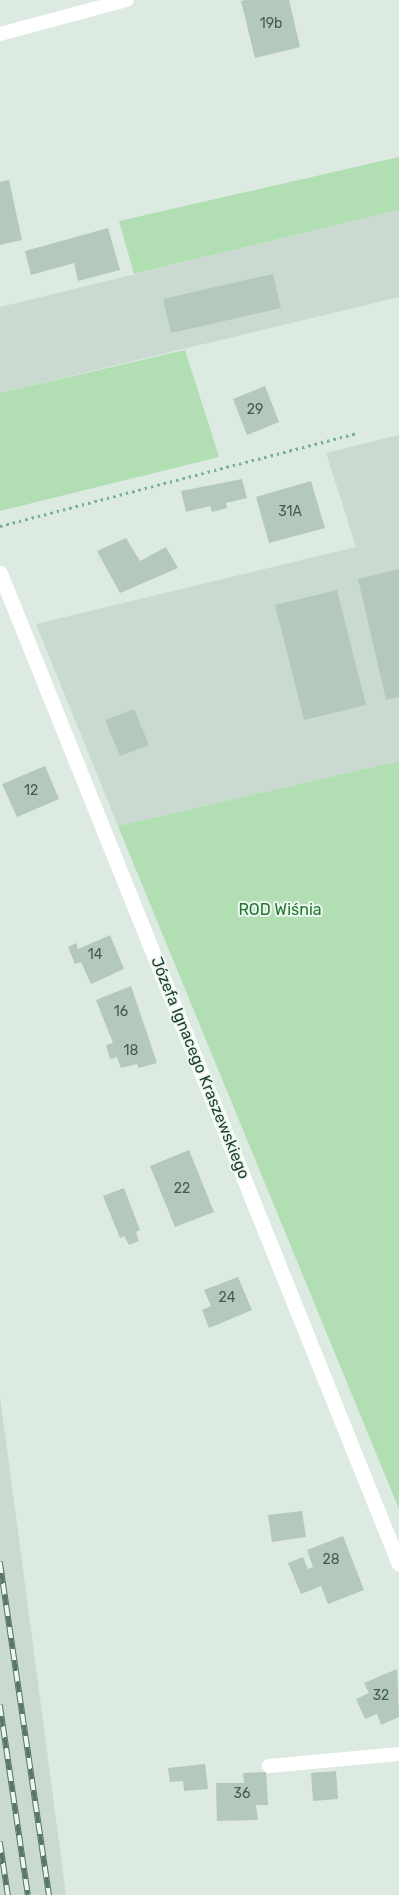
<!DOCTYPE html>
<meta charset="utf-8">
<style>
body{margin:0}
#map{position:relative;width:399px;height:1895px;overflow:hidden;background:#dceae1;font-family:Rubik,sans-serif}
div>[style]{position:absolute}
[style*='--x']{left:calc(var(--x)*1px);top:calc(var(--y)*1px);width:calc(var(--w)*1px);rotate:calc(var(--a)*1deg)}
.built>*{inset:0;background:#cbdad0}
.green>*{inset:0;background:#b2deb4}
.building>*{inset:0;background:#b5c8bc}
.path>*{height:3px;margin-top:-1.5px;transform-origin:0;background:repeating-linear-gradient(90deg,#79b193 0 2.5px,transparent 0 6.5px)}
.service>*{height:14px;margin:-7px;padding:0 7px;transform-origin:7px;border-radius:7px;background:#fff}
.minor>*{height:15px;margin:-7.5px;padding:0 7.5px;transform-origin:7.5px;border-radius:7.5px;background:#fff}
.rail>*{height:5.5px;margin-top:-2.75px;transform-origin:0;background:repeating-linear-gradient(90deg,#edf7f0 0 11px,#577767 0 22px);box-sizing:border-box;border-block:1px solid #577767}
span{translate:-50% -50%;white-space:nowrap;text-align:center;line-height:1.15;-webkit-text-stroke:4px #edf7f0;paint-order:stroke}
.number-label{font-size:14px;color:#435e50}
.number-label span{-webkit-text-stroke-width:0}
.park-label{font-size:16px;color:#237531}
.street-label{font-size:16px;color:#1d3b2c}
</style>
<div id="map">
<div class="built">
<div style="clip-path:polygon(399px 210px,399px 297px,0 393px,0 307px)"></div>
<div style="clip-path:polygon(399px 435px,399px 761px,118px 826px,36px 624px,356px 547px,326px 453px)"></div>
<div style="clip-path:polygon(0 1397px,19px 1539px,66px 1895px,0 1895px)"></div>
</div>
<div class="green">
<div style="clip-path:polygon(399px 157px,399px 210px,134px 274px,119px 221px)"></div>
<div style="clip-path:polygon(185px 350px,219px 457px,0 511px,0 393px)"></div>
<div style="clip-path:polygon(399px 761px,399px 1509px,118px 826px)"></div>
</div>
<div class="building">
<div style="clip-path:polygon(245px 0,289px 0,300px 47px,255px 58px,241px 1px)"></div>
<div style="clip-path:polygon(9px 180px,22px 240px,0 245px,0 182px)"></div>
<div style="clip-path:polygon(108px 228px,120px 270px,78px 281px,74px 263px,31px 275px,25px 251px)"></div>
<div style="clip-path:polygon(273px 274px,281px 308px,171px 333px,163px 299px)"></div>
<div style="clip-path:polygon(265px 386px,279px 422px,247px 435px,233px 399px)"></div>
<div style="clip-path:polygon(242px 479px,247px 498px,226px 503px,227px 508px,212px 512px,210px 506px,186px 512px,181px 491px)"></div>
<div style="clip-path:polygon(311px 481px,325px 528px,269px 543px,256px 497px)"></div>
<div style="clip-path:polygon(126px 538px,140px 561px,166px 547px,178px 568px,120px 593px,97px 551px)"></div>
<div style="clip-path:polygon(399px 569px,399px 697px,386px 700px,358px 579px)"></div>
<div style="clip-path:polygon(337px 590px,366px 705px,304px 720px,275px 605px)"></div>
<div style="clip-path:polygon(134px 709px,149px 745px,120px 756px,105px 720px)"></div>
<div style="clip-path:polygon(45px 766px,59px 799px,17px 817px,2px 784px)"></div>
<div style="clip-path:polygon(110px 935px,124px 969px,91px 984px,81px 962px,75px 964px,68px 947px,76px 943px,78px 949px)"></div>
<div style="clip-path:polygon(131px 986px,157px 1063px,139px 1068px,137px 1064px,121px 1068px,117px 1057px,110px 1059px,106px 1045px,113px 1043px,96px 1000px)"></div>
<div style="clip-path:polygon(189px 1150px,214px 1212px,175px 1227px,150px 1166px)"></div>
<div style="clip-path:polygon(124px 1188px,140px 1230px,136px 1232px,139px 1241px,129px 1245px,124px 1236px,120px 1238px,103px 1196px)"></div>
<div style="clip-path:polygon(238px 1277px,252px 1310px,209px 1328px,202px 1310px,211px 1306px,204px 1290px)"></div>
<div style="clip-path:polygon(302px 1511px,306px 1537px,272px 1542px,268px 1515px)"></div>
<div style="clip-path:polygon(343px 1536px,364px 1590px,328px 1604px,321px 1586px,301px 1594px,288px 1563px,303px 1557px,308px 1569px,313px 1567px,307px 1550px)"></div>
<div style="clip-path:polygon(397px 1669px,399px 1717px,381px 1725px,377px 1714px,365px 1719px,356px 1699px,369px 1693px,364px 1683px)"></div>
<div style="clip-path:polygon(205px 1764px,208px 1789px,184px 1791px,183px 1781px,170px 1782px,168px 1768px)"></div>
<div style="clip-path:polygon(336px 1771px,338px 1799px,313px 1801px,311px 1773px)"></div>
<div style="clip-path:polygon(266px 1772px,268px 1805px,256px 1805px,258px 1820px,217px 1821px,216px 1783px,244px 1783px,243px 1773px)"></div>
</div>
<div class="path">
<div style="--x:0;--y:526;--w:370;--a:-14.6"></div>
</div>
<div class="service">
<div style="--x:0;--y:34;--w:131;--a:-15"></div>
<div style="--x:269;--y:1766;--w:131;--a:-5.3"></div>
</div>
<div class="minor">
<div style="--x:0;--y:573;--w:1068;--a:68.07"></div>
</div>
<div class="rail">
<div style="--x:0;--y:1562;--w:337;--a:81.6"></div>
<div style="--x:0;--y:1705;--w:192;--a:81.6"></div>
<div style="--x:0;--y:1842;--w:54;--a:81.4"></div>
</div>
<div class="number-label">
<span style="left:271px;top:24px">19b</span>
<span style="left:255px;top:410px">29</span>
<span style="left:290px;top:512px">31A</span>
<span style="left:31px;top:791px">12</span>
<span style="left:95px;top:955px">14</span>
<span style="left:121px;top:1012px">16</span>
<span style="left:131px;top:1051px">18</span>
<span style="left:182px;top:1189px">22</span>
<span style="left:227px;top:1298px">24</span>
<span style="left:331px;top:1560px">28</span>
<span style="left:381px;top:1696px">32</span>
<span style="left:242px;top:1794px">36</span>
</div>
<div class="park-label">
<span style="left:280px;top:910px">ROD Wiśnia</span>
</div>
<div class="street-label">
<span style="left:200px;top:1068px;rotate:68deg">Józefa Ignacego Kraszewskiego</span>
</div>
</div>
